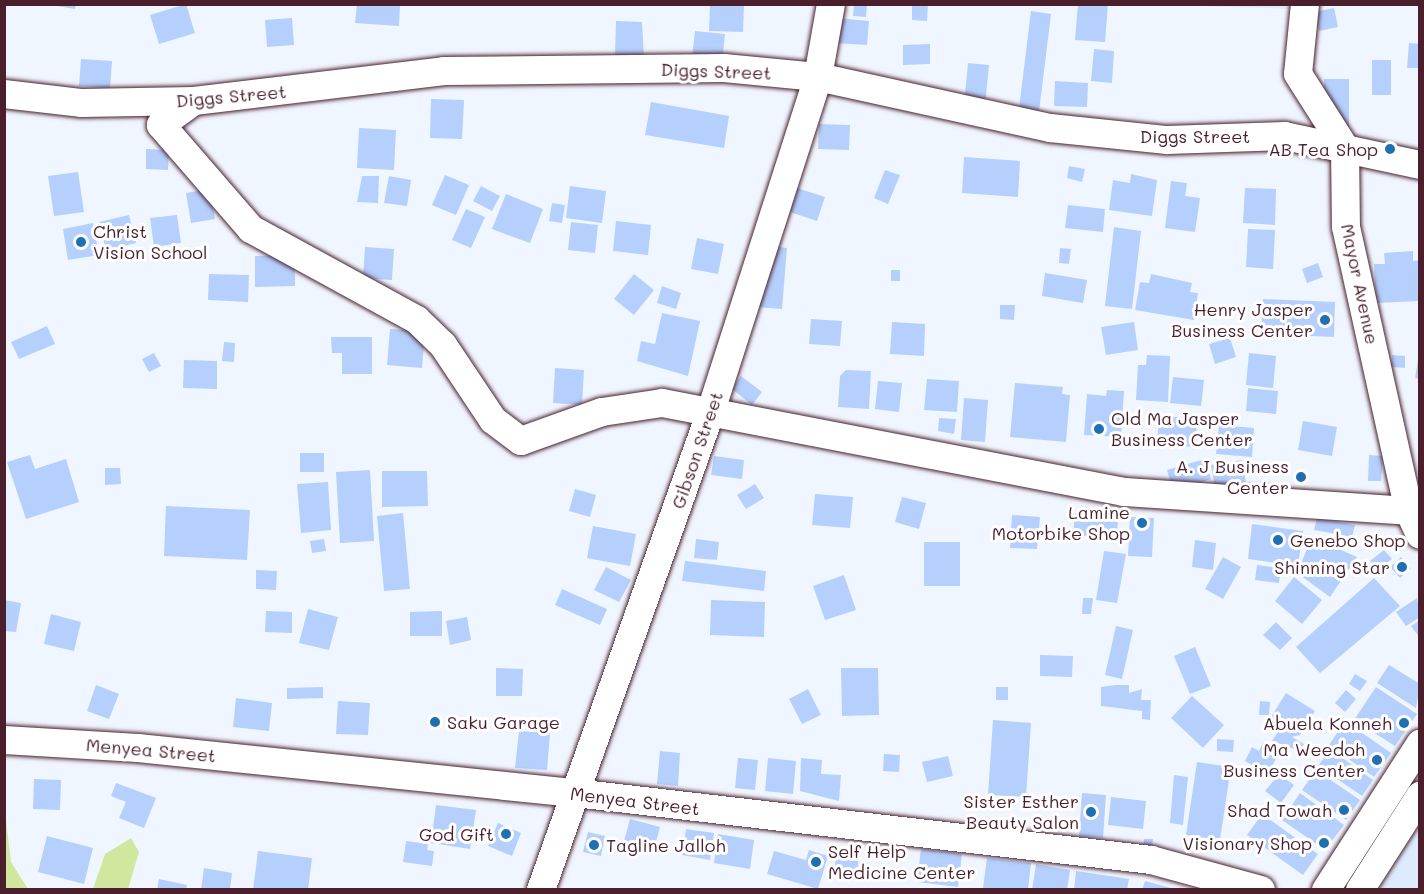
<!DOCTYPE html>
<style>
body{margin:0}
#map{position:relative;width:1424px;height:894px;overflow:hidden;background:#f0f6ff;font-family:Mali,sans-serif}
div>[style]{position:absolute}
[style*='--x']{left:calc(var(--x)*1px);top:calc(var(--y)*1px);width:calc(var(--w)*1px);rotate:calc(var(--a)*1deg)}
.built>*{inset:0;background:#deebfe}
.green>*{inset:0;background:#d0e89e}
.building>*{inset:0;background:#b5d0fd}
.roads{filter:drop-shadow(0 0 2px #4a1f2b) drop-shadow(0 0 2px #4a1f2b)}
.minor>*{height:28px;margin:-14px;padding:0 14px;transform-origin:14px;border-radius:14px;background:#fff}
.dots>*{width:16px;height:16px;translate:-50% -50%;box-sizing:border-box;border:3px solid #fff;border-radius:50%}
span{translate:-50% -50%;white-space:nowrap;text-align:center;line-height:1.15;-webkit-text-stroke:6px #fff;paint-order:stroke}
.street-label{font-size:18px;color:#4a1f2b}
.poi-label{font-size:18px;color:#4a1f2b}
.right{translate:-100% -50%;text-align:right}
.left{translate:0 -50%;text-align:left}
.frame{position:absolute;inset:0;border:6px solid #4a1f2b;pointer-events:none}
</style>
<div id="map">
<div class="built">
<div style="clip-path:polygon(1296px 4px,1296px 9px,1168px 5px)"></div>
<div style="clip-path:polygon(1419px 811px,1419px 889px,1367px 889px)"></div>
</div>
<div class="green">
<div style="clip-path:polygon(4px 803px,11px 862px,28px 889px,5px 889px)"></div>
<div style="clip-path:polygon(131px 838px,139px 852px,128px 889px,93px 889px,105px 854px)"></div>
</div>
<div class="building">
<div style="clip-path:polygon(45px 4px,76px 4px,75px 9px)"></div>
<div style="clip-path:polygon(186px 4px,195px 33px,159px 44px,150px 15px)"></div>
<div style="clip-path:polygon(357px 4px,400px 4px,399px 26px,355px 23px)"></div>
<div style="clip-path:polygon(710px 4px,744px 4px,743px 32px,709px 31px)"></div>
<div style="clip-path:polygon(854px 4px,867px 4px,866px 17px,853px 16px)"></div>
<div style="clip-path:polygon(912px 4px,928px 4px,927px 21px,912px 20px)"></div>
<div style="clip-path:polygon(1078px 4px,1108px 4px,1105px 42px,1075px 40px)"></div>
<div style="clip-path:polygon(1334px 8px,1338px 27px,1319px 31px,1315px 12px)"></div>
<div style="clip-path:polygon(1031px 11px,1051px 14px,1038px 120px,1018px 117px)"></div>
<div style="clip-path:polygon(292px 18px,294px 45px,267px 47px,265px 20px)"></div>
<div style="clip-path:polygon(837px 18px,869px 21px,867px 45px,835px 43px)"></div>
<div style="clip-path:polygon(616px 21px,642px 22px,644px 58px,615px 56px)"></div>
<div style="clip-path:polygon(695px 31px,725px 34px,722px 62px,692px 58px)"></div>
<div style="clip-path:polygon(1409px 43px,1420px 44px,1420px 68px,1407px 68px)"></div>
<div style="clip-path:polygon(930px 44px,930px 64px,903px 65px,903px 45px)"></div>
<div style="clip-path:polygon(1094px 49px,1114px 51px,1112px 83px,1091px 81px)"></div>
<div style="clip-path:polygon(81px 59px,112px 61px,110px 88px,79px 86px)"></div>
<div style="clip-path:polygon(1372px 60px,1391px 60px,1391px 95px,1372px 95px)"></div>
<div style="clip-path:polygon(968px 63px,989px 65px,984px 116px,963px 115px)"></div>
<div style="clip-path:polygon(1324px 79px,1349px 79px,1349px 135px,1324px 135px)"></div>
<div style="clip-path:polygon(1055px 81px,1088px 83px,1087px 107px,1054px 106px)"></div>
<div style="clip-path:polygon(431px 99px,464px 100px,462px 139px,430px 138px)"></div>
<div style="clip-path:polygon(651px 102px,729px 116px,724px 148px,645px 135px)"></div>
<div style="clip-path:polygon(819px 124px,850px 125px,849px 150px,818px 149px)"></div>
<div style="clip-path:polygon(359px 128px,396px 130px,394px 170px,357px 168px)"></div>
<div style="clip-path:polygon(146px 149px,169px 150px,168px 170px,146px 169px)"></div>
<div style="clip-path:polygon(964px 157px,1020px 161px,1018px 197px,962px 193px)"></div>
<div style="clip-path:polygon(1069px 166px,1085px 169px,1082px 182px,1067px 178px)"></div>
<div style="clip-path:polygon(885px 170px,900px 175px,888px 204px,874px 198px)"></div>
<div style="clip-path:polygon(78px 172px,84px 212px,54px 216px,48px 176px)"></div>
<div style="clip-path:polygon(1131px 174px,1157px 180px,1152px 216px,1109px 210px,1113px 180px,1130px 183px)"></div>
<div style="clip-path:polygon(445px 175px,469px 185px,456px 215px,432px 205px)"></div>
<div style="clip-path:polygon(362px 176px,379px 176px,378px 203px,357px 202px)"></div>
<div style="clip-path:polygon(389px 176px,411px 180px,407px 206px,384px 203px)"></div>
<div style="clip-path:polygon(1171px 181px,1187px 183px,1185px 196px,1200px 198px,1195px 232px,1165px 228px)"></div>
<div style="clip-path:polygon(481px 186px,500px 196px,492px 211px,473px 201px)"></div>
<div style="clip-path:polygon(570px 186px,606px 191px,602px 223px,566px 218px)"></div>
<div style="clip-path:polygon(797px 188px,825px 197px,817px 221px,790px 212px)"></div>
<div style="clip-path:polygon(1245px 188px,1276px 189px,1275px 225px,1243px 223px)"></div>
<div style="clip-path:polygon(210px 189px,215px 219px,191px 223px,186px 193px)"></div>
<div style="clip-path:polygon(506px 194px,543px 209px,530px 243px,492px 229px)"></div>
<div style="clip-path:polygon(552px 203px,565px 205px,562px 223px,549px 221px)"></div>
<div style="clip-path:polygon(1068px 205px,1105px 209px,1103px 232px,1065px 228px)"></div>
<div style="clip-path:polygon(466px 209px,485px 217px,471px 248px,452px 240px)"></div>
<div style="clip-path:polygon(129px 215px,136px 243px,106px 250px,99px 222px)"></div>
<div style="clip-path:polygon(177px 215px,181px 243px,154px 247px,150px 218px)"></div>
<div style="clip-path:polygon(616px 221px,651px 225px,648px 255px,613px 251px)"></div>
<div style="clip-path:polygon(571px 222px,598px 225px,595px 253px,568px 250px)"></div>
<div style="clip-path:polygon(93px 223px,99px 255px,68px 260px,63px 229px)"></div>
<div style="clip-path:polygon(1114px 227px,1141px 231px,1132px 309px,1105px 306px)"></div>
<div style="clip-path:polygon(1248px 229px,1275px 230px,1273px 269px,1246px 267px)"></div>
<div style="clip-path:polygon(697px 238px,724px 244px,718px 274px,691px 269px)"></div>
<div style="clip-path:polygon(762px 245px,787px 248px,782px 309px,757px 307px)"></div>
<div style="clip-path:polygon(365px 247px,394px 249px,392px 280px,363px 278px)"></div>
<div style="clip-path:polygon(1060px 248px,1071px 249px,1069px 264px,1059px 263px)"></div>
<div style="clip-path:polygon(1413px 251px,1413px 261px,1420px 260px,1420px 301px,1376px 303px,1374px 264px,1385px 264px,1384px 253px)"></div>
<div style="clip-path:polygon(295px 255px,295px 286px,255px 287px,255px 256px)"></div>
<div style="clip-path:polygon(1318px 263px,1323px 277px,1307px 283px,1302px 269px)"></div>
<div style="clip-path:polygon(891px 270px,900px 270px,900px 281px,891px 281px)"></div>
<div style="clip-path:polygon(1045px 273px,1087px 280px,1083px 303px,1042px 296px)"></div>
<div style="clip-path:polygon(209px 274px,249px 275px,248px 302px,208px 300px)"></div>
<div style="clip-path:polygon(634px 274px,654px 290px,634px 315px,614px 299px)"></div>
<div style="clip-path:polygon(1151px 274px,1192px 283px,1190px 292px,1198px 293px,1194px 320px,1135px 310px,1140px 282px,1149px 283px)"></div>
<div style="clip-path:polygon(662px 286px,681px 293px,676px 309px,657px 303px)"></div>
<div style="clip-path:polygon(1263px 299px,1335px 302px,1334px 337px,1261px 334px)"></div>
<div style="clip-path:polygon(1000px 305px,1015px 305px,1014px 320px,1000px 319px)"></div>
<div style="clip-path:polygon(662px 313px,700px 321px,688px 376px,637px 361px,641px 341px,655px 344px)"></div>
<div style="clip-path:polygon(811px 319px,842px 321px,840px 346px,809px 344px)"></div>
<div style="clip-path:polygon(892px 322px,925px 324px,924px 356px,890px 354px)"></div>
<div style="clip-path:polygon(1134px 322px,1138px 350px,1106px 355px,1101px 327px)"></div>
<div style="clip-path:polygon(47px 326px,55px 344px,19px 359px,11px 342px)"></div>
<div style="clip-path:polygon(390px 329px,425px 331px,422px 368px,387px 365px)"></div>
<div style="clip-path:polygon(331px 337px,372px 337px,372px 374px,342px 374px,342px 353px,332px 353px)"></div>
<div style="clip-path:polygon(1230px 338px,1236px 357px,1215px 364px,1209px 344px)"></div>
<div style="clip-path:polygon(224px 342px,235px 343px,234px 362px,222px 361px)"></div>
<div style="clip-path:polygon(154px 353px,161px 366px,149px 372px,142px 359px)"></div>
<div style="clip-path:polygon(1249px 353px,1276px 356px,1273px 388px,1246px 385px)"></div>
<div style="clip-path:polygon(1147px 355px,1170px 356px,1168px 402px,1136px 400px,1138px 365px,1146px 365px)"></div>
<div style="clip-path:polygon(1392px 355px,1405px 356px,1405px 368px,1391px 367px)"></div>
<div style="clip-path:polygon(1418px 359px,1420px 359px,1420px 379px,1415px 378px)"></div>
<div style="clip-path:polygon(184px 360px,217px 361px,217px 389px,183px 388px)"></div>
<div style="clip-path:polygon(555px 368px,584px 370px,582px 405px,553px 403px)"></div>
<div style="clip-path:polygon(846px 370px,871px 371px,869px 409px,838px 407px,840px 376px)"></div>
<div style="clip-path:polygon(741px 376px,762px 392px,752px 405px,732px 389px)"></div>
<div style="clip-path:polygon(1173px 377px,1204px 380px,1201px 406px,1170px 403px)"></div>
<div style="clip-path:polygon(927px 379px,959px 381px,957px 412px,924px 410px)"></div>
<div style="clip-path:polygon(878px 381px,902px 383px,899px 412px,875px 409px)"></div>
<div style="clip-path:polygon(1015px 383px,1063px 387px,1062px 394px,1070px 395px,1066px 442px,1010px 437px)"></div>
<div style="clip-path:polygon(1248px 388px,1278px 391px,1276px 414px,1246px 411px)"></div>
<div style="clip-path:polygon(1107px 390px,1124px 391px,1121px 437px,1084px 435px,1087px 394px,1106px 396px)"></div>
<div style="clip-path:polygon(964px 398px,988px 400px,985px 442px,961px 440px)"></div>
<div style="clip-path:polygon(1159px 416px,1197px 418px,1196px 447px,1157px 445px)"></div>
<div style="clip-path:polygon(939px 418px,956px 419px,954px 434px,938px 431px)"></div>
<div style="clip-path:polygon(1303px 421px,1337px 427px,1332px 456px,1298px 450px)"></div>
<div style="clip-path:polygon(1219px 425px,1254px 428px,1252px 457px,1216px 454px)"></div>
<div style="clip-path:polygon(300px 453px,324px 453px,324px 472px,300px 472px)"></div>
<div style="clip-path:polygon(30px 455px,35px 469px,66px 459px,79px 502px,26px 519px,7px 462px)"></div>
<div style="clip-path:polygon(1369px 455px,1383px 456px,1381px 481px,1368px 481px)"></div>
<div style="clip-path:polygon(714px 456px,744px 460px,742px 479px,711px 475px)"></div>
<div style="clip-path:polygon(1205px 459px,1211px 479px,1173px 491px,1167px 470px)"></div>
<div style="clip-path:polygon(1242px 460px,1246px 483px,1215px 489px,1211px 465px)"></div>
<div style="clip-path:polygon(105px 468px,120px 468px,121px 484px,105px 485px)"></div>
<div style="clip-path:polygon(370px 470px,374px 541px,340px 543px,336px 472px)"></div>
<div style="clip-path:polygon(382px 471px,427px 471px,428px 506px,382px 507px)"></div>
<div style="clip-path:polygon(328px 482px,331px 530px,301px 533px,297px 484px)"></div>
<div style="clip-path:polygon(755px 484px,764px 498px,746px 509px,737px 495px)"></div>
<div style="clip-path:polygon(575px 489px,596px 495px,590px 517px,569px 511px)"></div>
<div style="clip-path:polygon(815px 494px,853px 497px,850px 528px,812px 525px)"></div>
<div style="clip-path:polygon(902px 497px,926px 503px,919px 529px,895px 522px)"></div>
<div style="clip-path:polygon(166px 506px,250px 510px,247px 560px,164px 556px)"></div>
<div style="clip-path:polygon(403px 513px,410px 589px,384px 591px,377px 516px)"></div>
<div style="clip-path:polygon(1075px 513px,1118px 516px,1117px 538px,1073px 535px)"></div>
<div style="clip-path:polygon(1012px 515px,1040px 517px,1037px 549px,1010px 548px)"></div>
<div style="clip-path:polygon(1130px 517px,1154px 518px,1152px 557px,1128px 556px)"></div>
<div style="clip-path:polygon(1317px 518px,1355px 525px,1352px 537px,1314px 530px)"></div>
<div style="clip-path:polygon(1252px 524px,1303px 531px,1298px 566px,1248px 559px)"></div>
<div style="clip-path:polygon(593px 526px,636px 534px,630px 566px,587px 558px)"></div>
<div style="clip-path:polygon(1312px 537px,1357px 557px,1330px 597px,1297px 573px)"></div>
<div style="clip-path:polygon(324px 539px,326px 551px,312px 553px,310px 541px)"></div>
<div style="clip-path:polygon(696px 539px,719px 542px,717px 560px,694px 558px)"></div>
<div style="clip-path:polygon(1195px 540px,1216px 543px,1213px 570px,1192px 567px)"></div>
<div style="clip-path:polygon(924px 542px,960px 542px,960px 586px,924px 586px)"></div>
<div style="clip-path:polygon(1384px 550px,1392px 559px,1378px 570px,1370px 561px)"></div>
<div style="clip-path:polygon(1104px 551px,1126px 554px,1117px 603px,1096px 600px)"></div>
<div style="clip-path:polygon(1223px 557px,1241px 567px,1223px 599px,1205px 589px)"></div>
<div style="clip-path:polygon(1401px 557px,1411px 568px,1400px 578px,1390px 567px)"></div>
<div style="clip-path:polygon(685px 561px,766px 571px,764px 591px,682px 581px)"></div>
<div style="clip-path:polygon(1257px 565px,1281px 568px,1279px 583px,1255px 580px)"></div>
<div style="clip-path:polygon(606px 567px,631px 580px,619px 602px,594px 590px)"></div>
<div style="clip-path:polygon(256px 570px,277px 571px,276px 590px,256px 589px)"></div>
<div style="clip-path:polygon(844px 575px,856px 610px,825px 620px,813px 586px)"></div>
<div style="clip-path:polygon(1294px 577px,1322px 600px,1302px 624px,1275px 601px)"></div>
<div style="clip-path:polygon(1374px 578px,1400px 606px,1320px 673px,1296px 647px)"></div>
<div style="clip-path:polygon(562px 589px,607px 609px,600px 625px,555px 605px)"></div>
<div style="clip-path:polygon(1083px 598px,1093px 598px,1091px 614px,1082px 614px)"></div>
<div style="clip-path:polygon(1417px 598px,1420px 617px,1406px 626px,1396px 612px)"></div>
<div style="clip-path:polygon(4px 600px,21px 603px,16px 632px,4px 631px)"></div>
<div style="clip-path:polygon(711px 600px,765px 602px,764px 637px,710px 635px)"></div>
<div style="clip-path:polygon(308px 609px,338px 617px,329px 650px,299px 643px)"></div>
<div style="clip-path:polygon(266px 611px,292px 612px,292px 633px,265px 632px)"></div>
<div style="clip-path:polygon(442px 611px,442px 636px,410px 636px,410px 612px)"></div>
<div style="clip-path:polygon(51px 614px,81px 622px,74px 651px,44px 644px)"></div>
<div style="clip-path:polygon(467px 617px,471px 640px,450px 645px,446px 621px)"></div>
<div style="clip-path:polygon(1420px 620px,1420px 638px,1411px 626px)"></div>
<div style="clip-path:polygon(1276px 622px,1292px 638px,1280px 650px,1263px 635px)"></div>
<div style="clip-path:polygon(1116px 626px,1133px 630px,1122px 679px,1105px 675px)"></div>
<div style="clip-path:polygon(1195px 647px,1211px 686px,1190px 694px,1174px 656px)"></div>
<div style="clip-path:polygon(1040px 655px,1073px 656px,1072px 677px,1040px 676px)"></div>
<div style="clip-path:polygon(1389px 665px,1420px 684px,1416px 708px,1377px 683px)"></div>
<div style="clip-path:polygon(496px 668px,523px 669px,522px 696px,496px 696px)"></div>
<div style="clip-path:polygon(841px 668px,878px 668px,879px 715px,842px 716px)"></div>
<div style="clip-path:polygon(1355px 674px,1367px 681px,1360px 691px,1349px 684px)"></div>
<div style="clip-path:polygon(96px 685px,119px 694px,109px 719px,87px 711px)"></div>
<div style="clip-path:polygon(1116px 685px,1129px 685px,1129px 693px,1142px 689px,1141px 700px,1151px 700px,1150px 720px,1142px 719px,1142px 711px,1101px 706px,1101px 687px)"></div>
<div style="clip-path:polygon(323px 687px,323px 698px,287px 699px,287px 688px)"></div>
<div style="clip-path:polygon(996px 687px,1008px 687px,1008px 700px,996px 700px)"></div>
<div style="clip-path:polygon(1376px 687px,1417px 714px,1395px 746px,1354px 720px)"></div>
<div style="clip-path:polygon(808px 689px,821px 715px,802px 724px,789px 699px)"></div>
<div style="clip-path:polygon(1346px 690px,1356px 699px,1345px 712px,1335px 703px)"></div>
<div style="clip-path:polygon(1286px 693px,1315px 711px,1300px 735px,1292px 737px,1304px 744px,1300px 751px,1272px 741px,1283px 724px,1271px 717px)"></div>
<div style="clip-path:polygon(1192px 696px,1224px 725px,1203px 748px,1171px 718px)"></div>
<div style="clip-path:polygon(236px 698px,272px 703px,269px 731px,233px 727px)"></div>
<div style="clip-path:polygon(338px 701px,370px 703px,368px 735px,336px 734px)"></div>
<div style="clip-path:polygon(1260px 701px,1270px 702px,1269px 715px,1259px 715px)"></div>
<div style="clip-path:polygon(993px 720px,1031px 723px,1026px 797px,988px 795px)"></div>
<div style="clip-path:polygon(1345px 721px,1391px 753px,1374px 777px,1329px 745px)"></div>
<div style="clip-path:polygon(519px 731px,550px 733px,547px 770px,515px 768px)"></div>
<div style="clip-path:polygon(1217px 739px,1234px 740px,1233px 752px,1217px 751px)"></div>
<div style="clip-path:polygon(1263px 742px,1280px 751px,1268px 774px,1245px 761px,1252px 747px,1259px 751px)"></div>
<div style="clip-path:polygon(1330px 749px,1373px 780px,1362px 796px,1318px 766px)"></div>
<div style="clip-path:polygon(660px 751px,680px 753px,678px 786px,657px 784px)"></div>
<div style="clip-path:polygon(884px 754px,900px 755px,899px 772px,883px 771px)"></div>
<div style="clip-path:polygon(948px 756px,953px 776px,927px 782px,922px 762px)"></div>
<div style="clip-path:polygon(738px 758px,758px 760px,755px 790px,735px 788px)"></div>
<div style="clip-path:polygon(768px 758px,796px 761px,793px 794px,765px 791px)"></div>
<div style="clip-path:polygon(801px 758px,822px 760px,821px 774px,841px 775px,839px 801px,800px 791px)"></div>
<div style="clip-path:polygon(1197px 762px,1231px 767px,1220px 840px,1186px 835px)"></div>
<div style="clip-path:polygon(1316px 770px,1360px 800px,1346px 820px,1302px 790px)"></div>
<div style="clip-path:polygon(1279px 774px,1294px 785px,1281px 803px,1265px 791px)"></div>
<div style="clip-path:polygon(1174px 775px,1188px 777px,1183px 825px,1170px 823px)"></div>
<div style="clip-path:polygon(34px 779px,61px 780px,60px 810px,33px 809px)"></div>
<div style="clip-path:polygon(116px 783px,156px 798px,144px 828px,119px 818px,126px 802px,111px 796px)"></div>
<div style="clip-path:polygon(1082px 793px,1106px 795px,1103px 838px,1079px 836px)"></div>
<div style="clip-path:polygon(1300px 793px,1344px 825px,1325px 850px,1282px 820px)"></div>
<div style="clip-path:polygon(1111px 797px,1146px 801px,1143px 829px,1108px 825px)"></div>
<div style="clip-path:polygon(436px 805px,476px 810px,470px 849px,431px 843px)"></div>
<div style="clip-path:polygon(1262px 814px,1318px 854px,1303px 875px,1247px 835px)"></div>
<div style="clip-path:polygon(630px 819px,660px 827px,653px 853px,623px 845px)"></div>
<div style="clip-path:polygon(498px 823px,521px 833px,512px 856px,488px 846px)"></div>
<div style="clip-path:polygon(686px 829px,714px 833px,710px 860px,682px 855px)"></div>
<div style="clip-path:polygon(588px 832px,605px 836px,601px 856px,583px 852px)"></div>
<div style="clip-path:polygon(718px 834px,754px 840px,750px 869px,714px 863px)"></div>
<div style="clip-path:polygon(47px 836px,93px 848px,84px 884px,38px 872px)"></div>
<div style="clip-path:polygon(1144px 839px,1153px 839px,1152px 848px,1143px 848px)"></div>
<div style="clip-path:polygon(406px 841px,428px 844px,427px 850px,434px 851px,432px 866px,403px 862px)"></div>
<div style="clip-path:polygon(921px 849px,962px 854px,958px 887px,917px 882px)"></div>
<div style="clip-path:polygon(809px 850px,828px 856px,818px 889px,767px 874px,774px 851px,806px 860px)"></div>
<div style="clip-path:polygon(258px 851px,312px 858px,308px 890px,253px 890px)"></div>
<div style="clip-path:polygon(836px 853px,859px 854px,857px 877px,834px 876px)"></div>
<div style="clip-path:polygon(987px 858px,1031px 863px,1028px 890px,983px 888px)"></div>
<div style="clip-path:polygon(1036px 864px,1070px 870px,1067px 890px,1032px 890px)"></div>
<div style="clip-path:polygon(204px 868px,232px 873px,230px 890px,201px 890px)"></div>
<div style="clip-path:polygon(1076px 871px,1129px 879px,1127px 890px,1074px 890px)"></div>
<div style="clip-path:polygon(159px 879px,187px 885px,186px 890px,157px 890px)"></div>
<div style="clip-path:polygon(1145px 881px,1175px 889px,1175px 890px,1142px 890px)"></div>
</div>
<div class="roads">
<div class="minor">
<div style="--x:1305;--y:4;--w:70;--a:95.7"></div>
<div style="--x:1298;--y:74;--w:88;--a:57.6"></div>
<div style="--x:1345;--y:148;--w:79;--a:89.3"></div>
<div style="--x:1346;--y:227;--w:291;--a:77.5"></div>
<div style="--x:1409;--y:511;--w:26;--a:65"></div>
<div style="--x:4;--y:94;--w:79;--a:6.6"></div>
<div style="--x:82;--y:103;--w:112;--a:-1"></div>
<div style="--x:194;--y:101;--w:252;--a:-6.8"></div>
<div style="--x:444;--y:71;--w:280;--a:-0.6"></div>
<div style="--x:724;--y:68;--w:94;--a:5.5"></div>
<div style="--x:818;--y:77;--w:238;--a:12.4"></div>
<div style="--x:1050;--y:128;--w:118;--a:5.9"></div>
<div style="--x:1167;--y:140;--w:118;--a:-1.9"></div>
<div style="--x:1285;--y:136;--w:138;--a:12.1"></div>
<div style="--x:194;--y:101;--w:41;--a:144"></div>
<div style="--x:161;--y:125;--w:138;--a:49.1"></div>
<div style="--x:251;--y:229;--w:189;--a:28.7"></div>
<div style="--x:417;--y:320;--w:36;--a:44"></div>
<div style="--x:443;--y:345;--w:90;--a:56.3"></div>
<div style="--x:493;--y:420;--w:35;--a:37"></div>
<div style="--x:521;--y:441;--w:86;--a:-19.7"></div>
<div style="--x:602;--y:412;--w:61;--a:-8.5"></div>
<div style="--x:662;--y:403;--w:470;--a:10.9"></div>
<div style="--x:1124;--y:492;--w:286;--a:3.8"></div>
<div style="--x:4;--y:740;--w:134;--a:3.4"></div>
<div style="--x:138;--y:748;--w:439;--a:5.9"></div>
<div style="--x:575;--y:793;--w:580;--a:6.63"></div>
<div style="--x:1151;--y:860;--w:114;--a:15.3"></div>
<div style="--x:541;--y:890;--w:505;--a:-70.45"></div>
<div style="--x:710;--y:414;--w:354;--a:-72.2"></div>
<div style="--x:818;--y:77;--w:74;--a:-79.9"></div>
<div style="--x:1326;--y:890;--w:174;--a:-57.2"></div>
<div style="--x:1360;--y:890;--w:112;--a:-57.4"></div>
</div>
</div>
<div class="dots">
<div style="left:1390px;top:149px;background:#1f6fb2"></div>
<div style="left:81px;top:242px;background:#1f6fb2"></div>
<div style="left:1325px;top:320px;background:#1f6fb2"></div>
<div style="left:1099px;top:429px;background:#1f6fb2"></div>
<div style="left:1301px;top:477px;background:#1f6fb2"></div>
<div style="left:1142px;top:523px;background:#1f6fb2"></div>
<div style="left:1278px;top:540px;background:#1f6fb2"></div>
<div style="left:1402px;top:567px;background:#1f6fb2"></div>
<div style="left:435px;top:722px;background:#1f6fb2"></div>
<div style="left:1404px;top:723px;background:#1f6fb2"></div>
<div style="left:1377px;top:760px;background:#1f6fb2"></div>
<div style="left:1344px;top:810px;background:#1f6fb2"></div>
<div style="left:1091px;top:812px;background:#1f6fb2"></div>
<div style="left:506px;top:834px;background:#1f6fb2"></div>
<div style="left:1324px;top:843px;background:#1f6fb2"></div>
<div style="left:594px;top:845px;background:#1f6fb2"></div>
<div style="left:816px;top:862px;background:#1f6fb2"></div>
</div>
<div class="street-label">
<span style="left:716px;top:71px;rotate:2deg">Diggs Street</span>
<span style="left:231px;top:96px;rotate:-5deg">Diggs Street</span>
<span style="left:1195px;top:136px">Diggs Street</span>
<span style="left:1360px;top:284px;rotate:78deg">Mayor Avenue</span>
<span style="left:697px;top:450px;rotate:-71deg">Gibson Street</span>
<span style="left:151px;top:750px;rotate:5deg">Menyea Street</span>
<span style="left:635px;top:801px;rotate:7deg">Menyea Street</span>
</div>
<div class="poi-label">
<span class="right" style="left:1378px;top:149px">AB Tea Shop</span>
<span class="left" style="left:93px;top:242px">Christ<br>Vision School</span>
<span class="right" style="left:1313px;top:320px">Henry Jasper<br>Business Center</span>
<span class="left" style="left:1111px;top:429px">Old Ma Jasper<br>Business Center</span>
<span class="right" style="left:1289px;top:477px">A. J Business<br>Center</span>
<span class="right" style="left:1130px;top:523px">Lamine<br>Motorbike Shop</span>
<span class="left" style="left:1290px;top:540px">Genebo Shop</span>
<span class="right" style="left:1390px;top:567px">Shinning Star</span>
<span class="left" style="left:447px;top:722px">Saku Garage</span>
<span class="right" style="left:1392px;top:723px">Abuela Konneh</span>
<span class="right" style="left:1365px;top:760px">Ma Weedoh<br>Business Center</span>
<span class="right" style="left:1079px;top:812px">Sister Esther<br>Beauty Salon</span>
<span class="right" style="left:1332px;top:810px">Shad Towah</span>
<span class="right" style="left:494px;top:834px">God Gift</span>
<span class="right" style="left:1312px;top:843px">Visionary Shop</span>
<span class="left" style="left:606px;top:845px">Tagline Jalloh</span>
<span class="left" style="left:828px;top:862px">Self Help<br>Medicine Center</span>
</div>
<div class="frame"></div>
</div>
